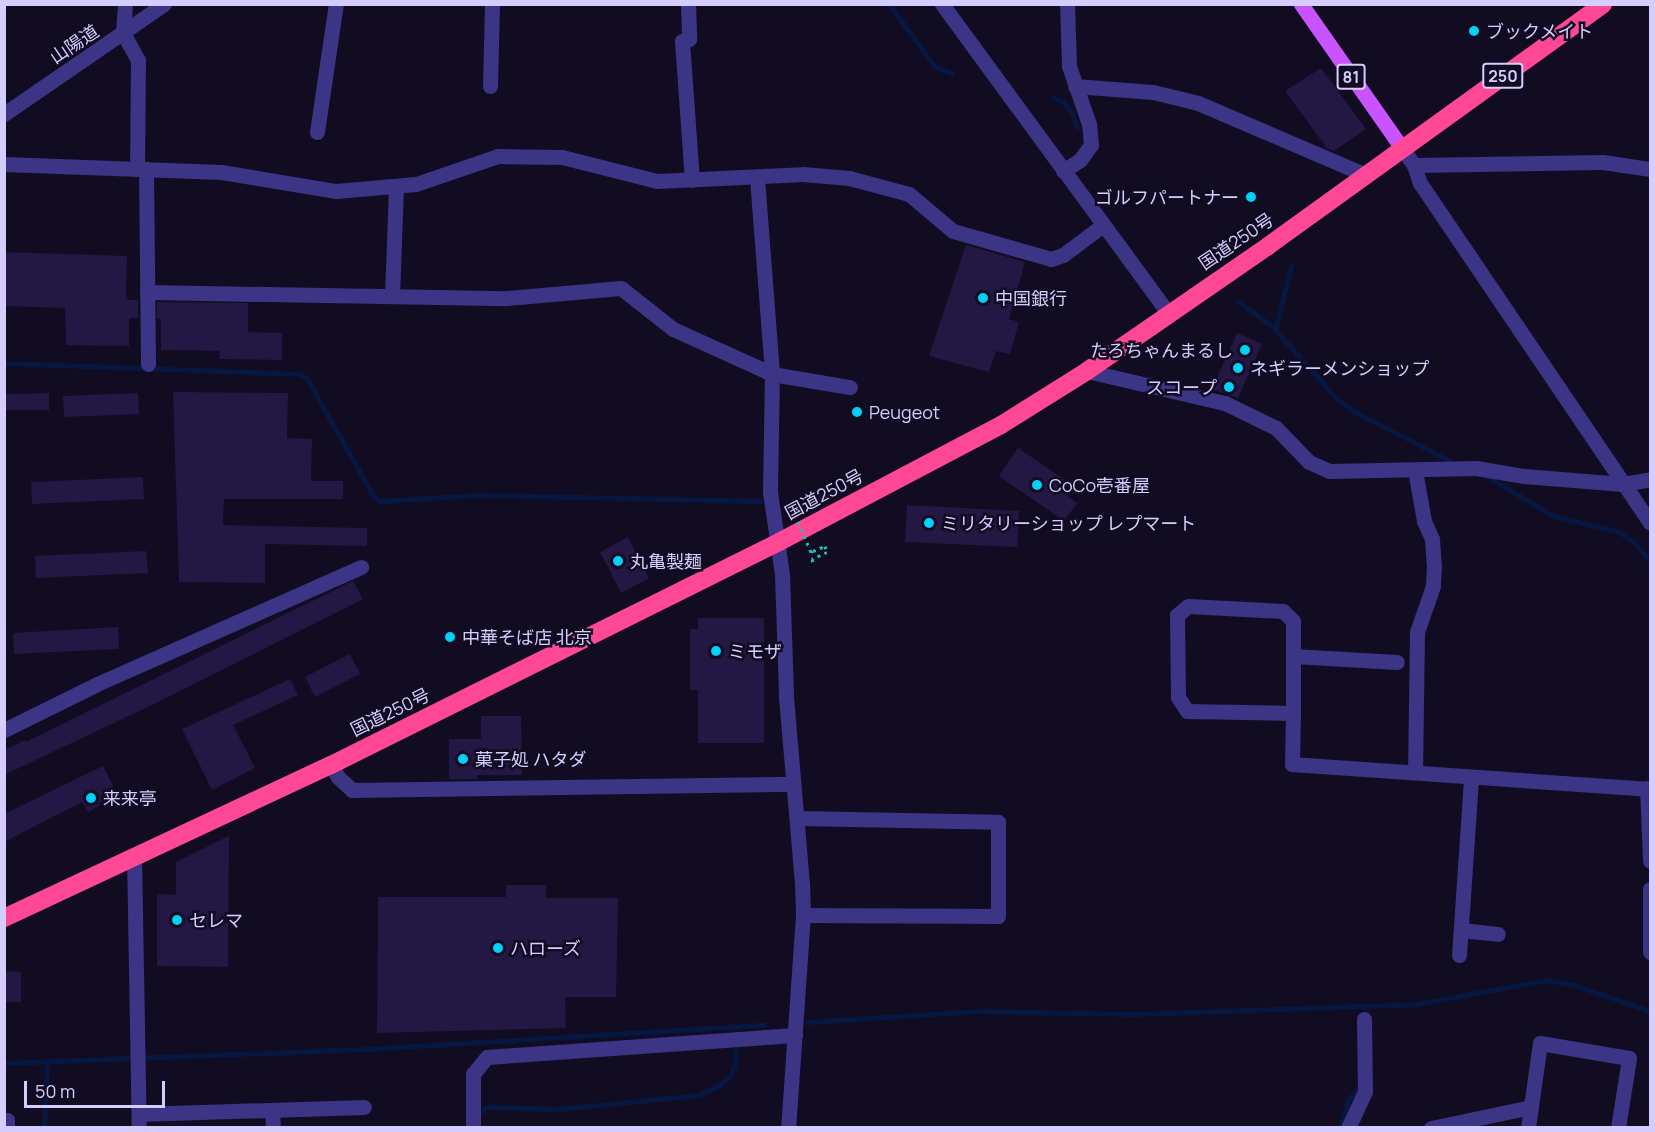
<!DOCTYPE html>
<meta charset="utf-8">
<style>
body{margin:0}
#map{position:relative;width:1655px;height:1132px;overflow:hidden;background:#110c22;font-family:Manrope,"Noto Sans JP",sans-serif}
div>[style]{position:absolute}
[style*='--x']{left:calc(var(--x)*1px);top:calc(var(--y)*1px);width:calc(var(--w)*1px);rotate:calc(var(--a)*1deg)}
.stream>*{height:5px;margin:-2.5px;padding:0 2.5px;transform-origin:2.5px;border-radius:2.5px;background:#061841}
.building>*{inset:0;background:#231744}
.path>*{height:3px;margin-top:-1.5px;transform-origin:0;background:repeating-linear-gradient(90deg,#26bab9 0 3px,transparent 0 7.5px)}
.minor>*{height:15px;margin:-7.5px;padding:0 7.5px;transform-origin:7.5px;border-radius:7.5px;background:#3c3484}
.major>*{height:15px;margin:-7.5px;padding:0 7.5px;transform-origin:7.5px;border-radius:7.5px;background:#c954ff}
.highway>*{height:18px;margin:-9px;padding:0 9px;transform-origin:9px;border-radius:9px;background:#ff4895}
.path-bridge>*{height:3px;margin-top:-1.5px;transform-origin:0;background:repeating-linear-gradient(90deg,#26bab9 0 3px,transparent 0 7.5px)}
.dots>*{width:16px;height:16px;translate:-50% -50%;box-sizing:border-box;border:3px solid #110c22;border-radius:50%}
span{translate:-50% -50%;white-space:nowrap;text-align:center;line-height:1.15;-webkit-text-stroke:5px #110c22;paint-order:stroke}
.shield-label span{padding:2px 4px;background:#110c22;border:2px solid;border-radius:4px;-webkit-text-stroke-width:0}
.shield-label{font-size:16px;color:#d6cdff;font-weight:700}
.poi-label{font-size:18px;color:#d6cdff}
.left{translate:0 -50%;text-align:left}
.right{translate:-100% -50%;text-align:right}
.street-label{font-size:18px;color:#d6cdff}
.frame{position:absolute;inset:0;border:6px solid #d6cdff;pointer-events:none}
.scale{position:absolute;left:24px;top:1081px;width:141px;height:27px;box-sizing:border-box;border:3px solid #d6cdff;border-top:0;padding-left:8px;font-size:18px;line-height:21px;white-space:nowrap;color:#d6cdff;-webkit-text-stroke:4px #110c22;paint-order:stroke}
</style>
<div id="map">
<div class="stream">
<div style="--x:889;--y:4;--w:78;--a:53.9"></div>
<div style="--x:935;--y:67;--w:18;--a:19"></div>
<div style="--x:1054;--y:98;--w:10;--a:24"></div>
<div style="--x:1063;--y:102;--w:12;--a:48"></div>
<div style="--x:1071;--y:111;--w:17;--a:69"></div>
<div style="--x:1237;--y:301;--w:43;--a:35.5"></div>
<div style="--x:1272;--y:326;--w:98;--a:48.3"></div>
<div style="--x:1337;--y:399;--w:20;--a:37"></div>
<div style="--x:1353;--y:411;--w:114;--a:27.2"></div>
<div style="--x:1275;--y:330;--w:66;--a:-76"></div>
<div style="--x:4;--y:363;--w:294;--a:2.1"></div>
<div style="--x:298;--y:374;--w:9;--a:21"></div>
<div style="--x:306;--y:377;--w:8;--a:60"></div>
<div style="--x:310;--y:384;--w:129;--a:60.6"></div>
<div style="--x:373;--y:496;--w:9;--a:36"></div>
<div style="--x:380;--y:501;--w:98;--a:-3.5"></div>
<div style="--x:478;--y:495;--w:283;--a:1.2"></div>
<div style="--x:1488;--y:477;--w:76;--a:31"></div>
<div style="--x:1553;--y:516;--w:66;--a:13.2"></div>
<div style="--x:1617;--y:531;--w:20;--a:33"></div>
<div style="--x:1634;--y:542;--w:26;--a:51"></div>
<div style="--x:808;--y:1022;--w:172;--a:-3.7"></div>
<div style="--x:980;--y:1011;--w:154;--a:1.1"></div>
<div style="--x:1134;--y:1014;--w:281;--a:-2"></div>
<div style="--x:1415;--y:1004;--w:134;--a:-10.3"></div>
<div style="--x:1547;--y:980;--w:27;--a:10"></div>
<div style="--x:1574;--y:985;--w:80;--a:18.9"></div>
<div style="--x:4;--y:1063;--w:363;--a:-2.2"></div>
<div style="--x:367;--y:1049;--w:398;--a:-3.5"></div>
<div style="--x:477;--y:1113;--w:13;--a:-29"></div>
<div style="--x:488;--y:1107;--w:71;--a:1.6"></div>
<div style="--x:559;--y:1109;--w:141;--a:-5.7"></div>
<div style="--x:699;--y:1095;--w:23;--a:-25"></div>
<div style="--x:720;--y:1085;--w:15;--a:-42"></div>
<div style="--x:731;--y:1075;--w:16;--a:-72"></div>
<div style="--x:736;--y:1060;--w:10;--a:-96"></div>
<div style="--x:44;--y:1128;--w:67;--a:-87.4"></div>
<div style="--x:1340;--y:1128;--w:29;--a:-74"></div>
<div style="--x:1348;--y:1100;--w:21;--a:-49"></div>
</div>
<div class="building">
<div style="clip-path:polygon(1321px 68px,1366px 129px,1334px 151px,1327px 148px,1285px 91px)"></div>
<div style="clip-path:polygon(966px 245px,1025px 262px,1009px 319px,1019px 322px,1010px 354px,996px 351px,989px 372px,929px 356px)"></div>
<div style="clip-path:polygon(4px 252px,127px 256px,126px 295px,128px 300px,138px 300px,138px 318px,129px 318px,129px 346px,66px 345px,65px 308px,4px 306px)"></div>
<div style="clip-path:polygon(157px 302px,248px 303px,248px 332px,282px 333px,282px 360px,219px 359px,220px 351px,161px 350px,161px 319px,157px 319px)"></div>
<div style="clip-path:polygon(1237px 333px,1262px 344px,1238px 398px,1212px 389px)"></div>
<div style="clip-path:polygon(173px 392px,288px 393px,287px 438px,312px 439px,311px 481px,343px 481px,343px 499px,224px 499px,223px 525px,367px 528px,367px 546px,265px 544px,265px 583px,179px 582px)"></div>
<div style="clip-path:polygon(49px 393px,49px 410px,4px 410px,4px 394px)"></div>
<div style="clip-path:polygon(138px 393px,139px 414px,64px 417px,63px 396px)"></div>
<div style="clip-path:polygon(1018px 448px,1065px 480px,1059px 490px,1077px 503px,1064px 521px,999px 476px)"></div>
<div style="clip-path:polygon(143px 477px,144px 499px,32px 504px,31px 482px)"></div>
<div style="clip-path:polygon(907px 505px,1019px 511px,1017px 547px,905px 542px)"></div>
<div style="clip-path:polygon(628px 537px,649px 578px,621px 593px,600px 552px)"></div>
<div style="clip-path:polygon(146px 551px,148px 573px,36px 578px,35px 556px)"></div>
<div style="clip-path:polygon(353px 581px,363px 599px,152px 705px,4px 775px,4px 750px,25px 740px,26px 742px)"></div>
<div style="clip-path:polygon(698px 618px,764px 618px,764px 743px,698px 743px,698px 690px,690px 690px,690px 629px,698px 629px)"></div>
<div style="clip-path:polygon(118px 627px,119px 649px,14px 654px,13px 633px)"></div>
<div style="clip-path:polygon(350px 654px,360px 674px,315px 697px,305px 677px)"></div>
<div style="clip-path:polygon(290px 679px,298px 695px,233px 725px,255px 768px,212px 790px,182px 729px)"></div>
<div style="clip-path:polygon(481px 716px,521px 716px,522px 775px,477px 775px,477px 779px,449px 779px,449px 739px,481px 739px)"></div>
<div style="clip-path:polygon(103px 766px,118px 796px,88px 812px,82px 802px,4px 842px,4px 814px)"></div>
<div style="clip-path:polygon(229px 836px,228px 967px,157px 966px,157px 894px,176px 895px,176px 862px)"></div>
<div style="clip-path:polygon(506px 885px,546px 885px,546px 898px,618px 898px,616px 997px,565px 997px,566px 1028px,377px 1033px,378px 897px,506px 897px)"></div>
<div style="clip-path:polygon(4px 971px,21px 972px,21px 1002px,4px 1002px)"></div>
</div>
<div class="path">
<div style="--x:813;--y:551;--w:13;--a:-23"></div>
<div style="--x:825;--y:546;--w:6;--a:72"></div>
<div style="--x:827;--y:552;--w:17;--a:155"></div>
<div style="--x:812;--y:559;--w:6;--a:72"></div>
</div>
<div class="minor">
<div style="--x:125;--y:4;--w:29;--a:94"></div>
<div style="--x:123;--y:33;--w:31;--a:61"></div>
<div style="--x:138;--y:60;--w:109;--a:90.5"></div>
<div style="--x:688;--y:4;--w:35;--a:88"></div>
<div style="--x:689;--y:39;--w:7;--a:164"></div>
<div style="--x:682;--y:41;--w:139;--a:85.9"></div>
<div style="--x:942;--y:4;--w:383;--a:53.8"></div>
<div style="--x:490;--y:86;--w:82;--a:-88.6"></div>
<div style="--x:1075;--y:86;--w:78;--a:4.4"></div>
<div style="--x:1153;--y:92;--w:46;--a:13.7"></div>
<div style="--x:1198;--y:103;--w:183;--a:23.2"></div>
<div style="--x:4;--y:114;--w:194;--a:-34.5"></div>
<div style="--x:317;--y:132;--w:129;--a:-81.6"></div>
<div style="--x:1402;--y:148;--w:21;--a:55"></div>
<div style="--x:1414;--y:165;--w:19;--a:72"></div>
<div style="--x:1420;--y:183;--w:410;--a:55.9"></div>
<div style="--x:4;--y:164;--w:217;--a:2.1"></div>
<div style="--x:221;--y:172;--w:117;--a:9.4"></div>
<div style="--x:336;--y:191;--w:80;--a:-5"></div>
<div style="--x:416;--y:184;--w:87;--a:-18.9"></div>
<div style="--x:498;--y:156;--w:64;--a:0.9"></div>
<div style="--x:562;--y:157;--w:98;--a:14.2"></div>
<div style="--x:657;--y:181;--w:146;--a:-2.7"></div>
<div style="--x:803;--y:174;--w:46;--a:5"></div>
<div style="--x:849;--y:178;--w:62;--a:14.9"></div>
<div style="--x:909;--y:194;--w:57;--a:40.1"></div>
<div style="--x:953;--y:231;--w:102;--a:15.9"></div>
<div style="--x:1051;--y:259;--w:13;--a:-18"></div>
<div style="--x:1063;--y:255;--w:50;--a:-36.9"></div>
<div style="--x:1414;--y:165;--w:189;--a:-0.9"></div>
<div style="--x:1603;--y:162;--w:48;--a:8.5"></div>
<div style="--x:146;--y:169;--w:195;--a:89.4"></div>
<div style="--x:1063;--y:171;--w:20;--a:-33"></div>
<div style="--x:1080;--y:160;--w:19;--a:-54"></div>
<div style="--x:1091;--y:145;--w:21;--a:-95"></div>
<div style="--x:1089;--y:124;--w:61;--a:-109"></div>
<div style="--x:1069;--y:66;--w:62;--a:-91.8"></div>
<div style="--x:757;--y:178;--w:197;--a:85.6"></div>
<div style="--x:772;--y:374;--w:118;--a:91"></div>
<div style="--x:770;--y:492;--w:83;--a:81.7"></div>
<div style="--x:782;--y:574;--w:123;--a:88.1"></div>
<div style="--x:786;--y:697;--w:187;--a:85.1"></div>
<div style="--x:802;--y:883;--w:32;--a:88"></div>
<div style="--x:803;--y:915;--w:214;--a:94"></div>
<div style="--x:147;--y:292;--w:360;--a:1"></div>
<div style="--x:507;--y:298;--w:114;--a:-5"></div>
<div style="--x:621;--y:288;--w:66;--a:38.3"></div>
<div style="--x:673;--y:329;--w:109;--a:24.4"></div>
<div style="--x:772;--y:374;--w:79;--a:9.5"></div>
<div style="--x:392;--y:296;--w:110;--a:-87.9"></div>
<div style="--x:1087;--y:371;--w:142;--a:13.1"></div>
<div style="--x:1225;--y:403;--w:57;--a:26.1"></div>
<div style="--x:1276;--y:428;--w:47;--a:45.9"></div>
<div style="--x:1309;--y:462;--w:22;--a:24"></div>
<div style="--x:1329;--y:471;--w:147;--a:-1.2"></div>
<div style="--x:1476;--y:468;--w:49;--a:9.5"></div>
<div style="--x:1524;--y:476;--w:99;--a:4.6"></div>
<div style="--x:1623;--y:484;--w:27;--a:-10"></div>
<div style="--x:1415;--y:470;--w:52;--a:80"></div>
<div style="--x:1424;--y:521;--w:20;--a:66"></div>
<div style="--x:1432;--y:539;--w:26;--a:86"></div>
<div style="--x:1434;--y:565;--w:21;--a:93"></div>
<div style="--x:1433;--y:586;--w:49;--a:109.2"></div>
<div style="--x:1417;--y:632;--w:139;--a:90.8"></div>
<div style="--x:1293;--y:656;--w:104;--a:3.3"></div>
<div style="--x:1293;--y:713;--w:106;--a:-178.9"></div>
<div style="--x:1187;--y:711;--w:17;--a:-123"></div>
<div style="--x:1178;--y:697;--w:82;--a:-90.7"></div>
<div style="--x:1177;--y:615;--w:14;--a:-39"></div>
<div style="--x:1188;--y:606;--w:95;--a:3"></div>
<div style="--x:1283;--y:611;--w:14;--a:45"></div>
<div style="--x:1293;--y:621;--w:92;--a:90"></div>
<div style="--x:1293;--y:713;--w:51;--a:91.1"></div>
<div style="--x:1292;--y:764;--w:359;--a:4"></div>
<div style="--x:4;--y:730;--w:104;--a:-26.3"></div>
<div style="--x:97;--y:684;--w:289;--a:-23.9"></div>
<div style="--x:331;--y:765;--w:14;--a:60"></div>
<div style="--x:338;--y:777;--w:19;--a:43"></div>
<div style="--x:352;--y:790;--w:441;--a:-0.8"></div>
<div style="--x:1647;--y:788;--w:73;--a:87.6"></div>
<div style="--x:797;--y:818;--w:201;--a:1.1"></div>
<div style="--x:998;--y:822;--w:94;--a:90"></div>
<div style="--x:998;--y:916;--w:195;--a:-179.7"></div>
<div style="--x:134;--y:855;--w:273;--a:89"></div>
<div style="--x:1650;--y:889;--w:63;--a:90"></div>
<div style="--x:1461;--y:930;--w:37;--a:6"></div>
<div style="--x:1459;--y:955;--w:177;--a:-86.1"></div>
<div style="--x:272;--y:1110;--w:18;--a:87"></div>
<div style="--x:139;--y:1114;--w:225;--a:-1.8"></div>
<div style="--x:4;--y:1120;--w:3;--a:0"></div>
<div style="--x:7;--y:1120;--w:8;--a:90"></div>
<div style="--x:473;--y:1128;--w:54;--a:-90"></div>
<div style="--x:473;--y:1074;--w:22;--a:-51"></div>
<div style="--x:487;--y:1057;--w:309;--a:-4.1"></div>
<div style="--x:1348;--y:1128;--w:40;--a:-65"></div>
<div style="--x:1365;--y:1092;--w:73;--a:-90.8"></div>
<div style="--x:1431;--y:1128;--w:102;--a:-11.9"></div>
<div style="--x:1528;--y:1128;--w:86;--a:-82"></div>
<div style="--x:1540;--y:1043;--w:90;--a:9.6"></div>
<div style="--x:1629;--y:1058;--w:71;--a:98.9"></div>
</div>
<div class="major">
<div style="--x:1301;--y:4;--w:176;--a:55"></div>
</div>
<div class="highway">
<div style="--x:4;--y:918;--w:361;--a:-25.1"></div>
<div style="--x:331;--y:765;--w:500;--a:-26.46"></div>
<div style="--x:779;--y:542;--w:251;--a:-27.8"></div>
<div style="--x:1001;--y:425;--w:102;--a:-32.1"></div>
<div style="--x:1087;--y:371;--w:220;--a:-34.6"></div>
<div style="--x:1268;--y:246;--w:413;--a:-35.8"></div>
</div>
<div class="path-bridge">
<div style="--x:792;--y:508;--w:48;--a:66.6"></div>
<div style="--x:811;--y:552;--w:2;--a:-27"></div>
</div>
<div class="dots">
<div style="left:1474px;top:31px;background:#00d1f8"></div>
<div style="left:1251px;top:197px;background:#00d1f8"></div>
<div style="left:983px;top:298px;background:#00d1f8"></div>
<div style="left:1245px;top:350px;background:#00d1f8"></div>
<div style="left:1238px;top:368px;background:#00d1f8"></div>
<div style="left:1229px;top:387px;background:#00d1f8"></div>
<div style="left:857px;top:412px;background:#00d1f8"></div>
<div style="left:1037px;top:485px;background:#00d1f8"></div>
<div style="left:929px;top:523px;background:#00d1f8"></div>
<div style="left:618px;top:561px;background:#00d1f8"></div>
<div style="left:450px;top:637px;background:#00d1f8"></div>
<div style="left:716px;top:651px;background:#00d1f8"></div>
<div style="left:463px;top:759px;background:#00d1f8"></div>
<div style="left:91px;top:798px;background:#00d1f8"></div>
<div style="left:177px;top:920px;background:#00d1f8"></div>
<div style="left:498px;top:948px;background:#00d1f8"></div>
</div>
<div class="shield-label">
<span style="left:1503px;top:76px">250</span>
<span style="left:1351px;top:77px">81</span>
</div>
<div class="poi-label">
<span class="left" style="left:1486px;top:31px">ブックメイト</span>
<span class="right" style="left:1239px;top:197px">ゴルフパートナー</span>
<span class="left" style="left:995px;top:298px">中国銀行</span>
<span class="right" style="left:1233px;top:350px">たろちゃんまるし</span>
<span class="left" style="left:1250px;top:368px">ネギラーメンショップ</span>
<span class="right" style="left:1217px;top:387px">スコープ</span>
<span class="left" style="left:869px;top:412px">Peugeot</span>
<span class="left" style="left:1049px;top:485px">CoCo壱番屋</span>
<span class="left" style="left:941px;top:523px">ミリタリーショップ レプマート</span>
<span class="left" style="left:630px;top:561px">丸亀製麺</span>
<span class="left" style="left:462px;top:637px">中華そば店 北京</span>
<span class="left" style="left:728px;top:651px">ミモザ</span>
<span class="left" style="left:475px;top:759px">菓子処 ハタダ</span>
<span class="left" style="left:103px;top:798px">来来亭</span>
<span class="left" style="left:189px;top:920px">セレマ</span>
<span class="left" style="left:510px;top:948px">ハローズ</span>
</div>
<div class="street-label">
<span style="left:74px;top:44px;rotate:-34deg">山陽道</span>
<span style="left:1236px;top:241px;rotate:-34deg">国道250号</span>
<span style="left:824px;top:494px;rotate:-28deg">国道250号</span>
<span style="left:390px;top:712px;rotate:-26deg">国道250号</span>
</div>
<div class="frame"></div>
<div class="scale">50 m</div>
</div>
